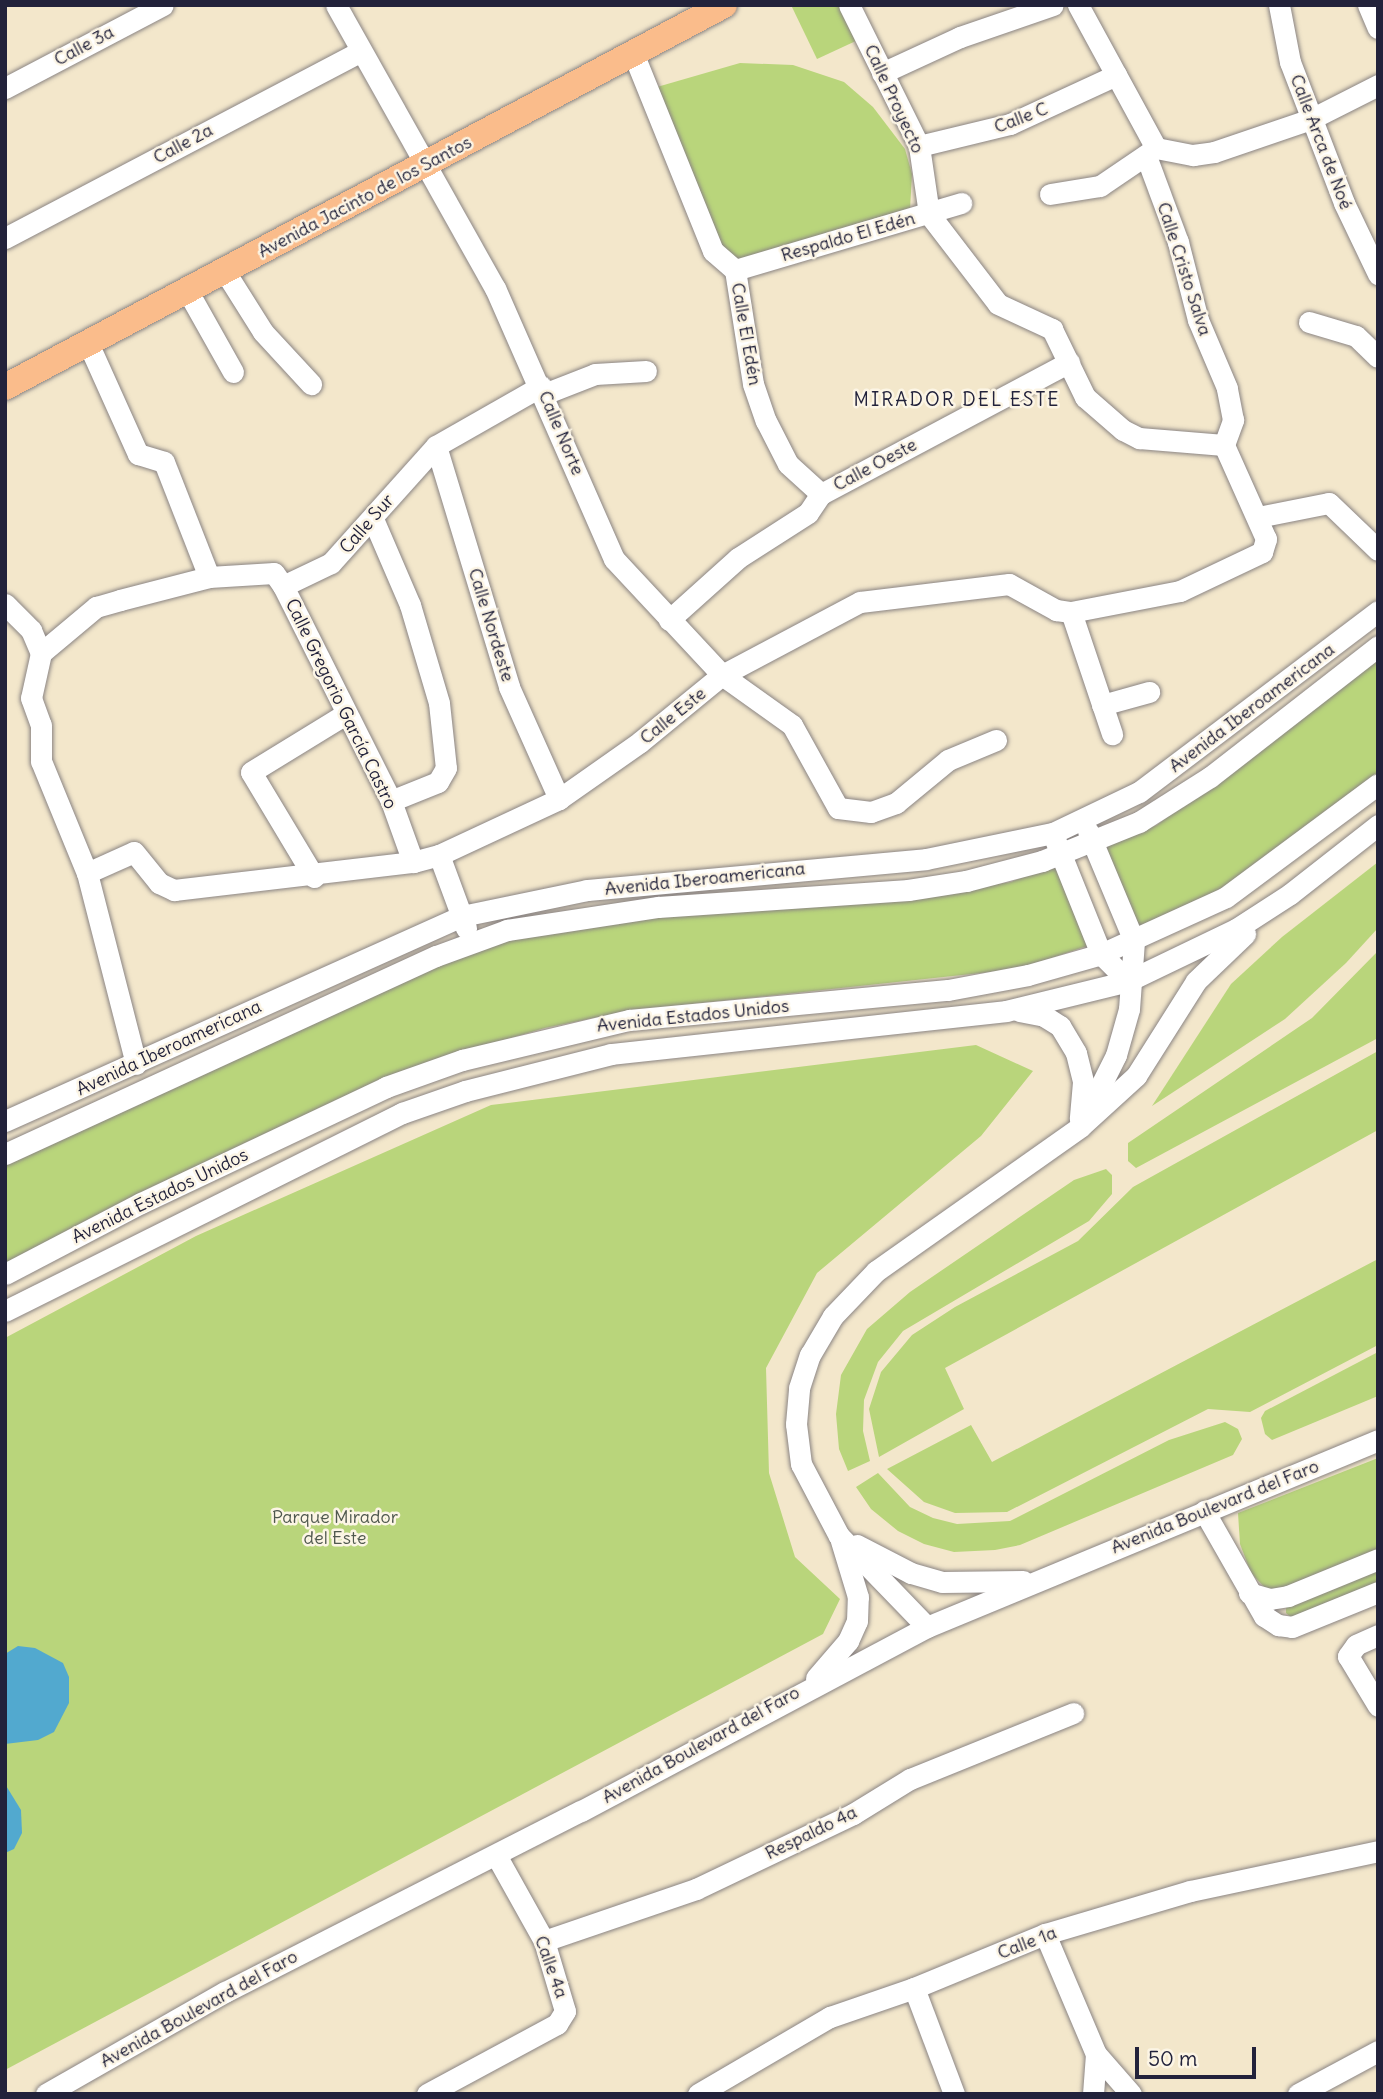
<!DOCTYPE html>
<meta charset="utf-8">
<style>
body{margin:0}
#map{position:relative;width:1383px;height:2099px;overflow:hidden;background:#f3e7cb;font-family:Delius,sans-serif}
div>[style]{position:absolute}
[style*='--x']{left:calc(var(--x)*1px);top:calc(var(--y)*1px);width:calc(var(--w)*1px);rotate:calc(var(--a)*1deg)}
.green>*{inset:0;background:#b9d57b}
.water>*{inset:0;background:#52a9cf}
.roads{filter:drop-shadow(0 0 2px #8a8483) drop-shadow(0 0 2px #8a8483)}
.minor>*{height:21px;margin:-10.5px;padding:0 10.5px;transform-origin:10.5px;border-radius:10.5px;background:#fff}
.major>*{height:26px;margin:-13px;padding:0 13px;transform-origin:13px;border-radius:13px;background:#fabc8b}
span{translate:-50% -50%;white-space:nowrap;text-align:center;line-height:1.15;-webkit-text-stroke:5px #fcf5e5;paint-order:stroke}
.street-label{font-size:18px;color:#22223b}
.park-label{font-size:18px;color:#4f584e}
.neighbourhood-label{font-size:19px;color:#22223b;letter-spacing:2px}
.frame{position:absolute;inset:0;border:7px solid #22223b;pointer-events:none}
.scale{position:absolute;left:1135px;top:2047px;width:121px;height:32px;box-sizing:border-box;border:4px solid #22223b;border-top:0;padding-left:9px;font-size:21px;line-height:24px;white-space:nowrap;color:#22223b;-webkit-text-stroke:5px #fcf5e5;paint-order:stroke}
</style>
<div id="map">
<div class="green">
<div style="clip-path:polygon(791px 5px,841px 5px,858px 40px,817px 59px)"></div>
<div style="clip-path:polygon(740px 63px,793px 65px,844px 82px,873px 107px,905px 149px,912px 174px,910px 209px,732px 263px,711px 249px,657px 87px)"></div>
<div style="clip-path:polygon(1378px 656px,1378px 776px,1238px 884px,1138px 929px,1103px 847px,1157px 825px)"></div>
<div style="clip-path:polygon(1378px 862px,1378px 928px,1346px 963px,1285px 1019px,1152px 1106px,1231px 984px,1282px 937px)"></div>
<div style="clip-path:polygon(1057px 863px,1087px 946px,1019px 969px,627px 1011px,545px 1028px,456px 1054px,5px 1267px,5px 1163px,433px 965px,524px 935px,652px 916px,879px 902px,1011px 882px)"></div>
<div style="clip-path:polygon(1378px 951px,1378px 1038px,1136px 1168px,1128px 1161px,1128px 1143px,1312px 1018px)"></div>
<div style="clip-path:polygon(976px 1045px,1033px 1071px,981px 1136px,817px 1273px,766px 1368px,769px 1473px,795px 1557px,840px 1599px,823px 1634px,5px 2070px,5px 1338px,196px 1236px,491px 1105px)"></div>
<div style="clip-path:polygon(1378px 1051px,1378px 1130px,945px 1368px,964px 1409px,879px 1457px,869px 1409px,881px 1372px,912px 1335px,955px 1307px,1078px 1241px,1133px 1187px)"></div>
<div style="clip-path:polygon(1106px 1169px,1112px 1175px,1112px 1194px,1089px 1221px,903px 1331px,878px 1362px,864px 1400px,863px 1431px,870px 1461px,848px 1471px,839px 1449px,836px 1414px,841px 1375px,867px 1329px,910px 1292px,1074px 1180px)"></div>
<div style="clip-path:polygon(1378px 1259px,1378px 1345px,1250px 1412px,1208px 1409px,1007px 1512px,955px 1513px,924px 1502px,887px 1469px,971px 1425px,992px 1462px)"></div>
<div style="clip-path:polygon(1378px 1352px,1378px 1396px,1272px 1440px,1265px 1434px,1261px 1418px,1265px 1411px)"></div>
<div style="clip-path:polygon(1225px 1422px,1238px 1429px,1242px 1439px,1233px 1455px,1020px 1545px,995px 1550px,954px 1552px,924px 1544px,898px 1531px,871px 1509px,856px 1487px,878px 1473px,910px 1507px,933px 1518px,957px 1524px,1010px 1521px,1169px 1440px)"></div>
<div style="clip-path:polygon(1378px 1458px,1378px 1552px,1289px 1586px,1267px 1590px,1251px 1573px,1240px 1544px,1238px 1513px)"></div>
<div style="clip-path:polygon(1378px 1564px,1378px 1587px,1293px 1619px,1286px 1613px,1286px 1602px)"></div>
</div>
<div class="water">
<div style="clip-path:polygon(18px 1646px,35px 1648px,63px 1663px,69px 1677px,69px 1703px,54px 1732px,38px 1740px,5px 1744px,5px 1654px)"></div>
<div style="clip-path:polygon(5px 1784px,21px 1810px,22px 1833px,14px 1849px,5px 1853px)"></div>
</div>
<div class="roads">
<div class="minor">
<div style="--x:336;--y:5;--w:325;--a:60.7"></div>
<div style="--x:495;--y:288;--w:296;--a:66.3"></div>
<div style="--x:614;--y:559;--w:158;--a:47"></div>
<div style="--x:722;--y:675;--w:86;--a:35.5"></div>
<div style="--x:792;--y:725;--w:95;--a:61"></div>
<div style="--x:838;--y:808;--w:33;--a:7"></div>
<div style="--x:871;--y:812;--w:27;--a:-20"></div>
<div style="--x:896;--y:803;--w:67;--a:-39.6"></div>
<div style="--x:948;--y:760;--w:52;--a:-22.6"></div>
<div style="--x:849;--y:5;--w:157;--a:63.6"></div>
<div style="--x:919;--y:146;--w:69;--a:81.6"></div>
<div style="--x:929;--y:214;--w:113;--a:52.5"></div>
<div style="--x:998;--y:304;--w:60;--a:24.8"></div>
<div style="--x:1052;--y:329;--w:76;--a:64.1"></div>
<div style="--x:1085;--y:397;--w:50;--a:41"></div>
<div style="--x:1123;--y:430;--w:18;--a:27"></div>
<div style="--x:1139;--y:438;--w:85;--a:4.7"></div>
<div style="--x:1078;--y:5;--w:163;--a:61.4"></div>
<div style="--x:1279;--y:5;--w:58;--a:79.1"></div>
<div style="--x:1290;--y:62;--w:151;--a:69"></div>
<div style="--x:1344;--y:203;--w:79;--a:64.4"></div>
<div style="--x:1368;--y:5;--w:25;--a:67"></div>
<div style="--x:633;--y:53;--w:214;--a:68"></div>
<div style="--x:713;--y:251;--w:29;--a:41"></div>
<div style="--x:735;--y:270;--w:115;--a:81"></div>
<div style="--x:753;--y:384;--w:39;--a:71"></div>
<div style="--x:766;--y:421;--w:48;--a:62.9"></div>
<div style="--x:788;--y:464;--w:45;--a:42.3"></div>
<div style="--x:882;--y:73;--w:86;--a:-24.8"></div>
<div style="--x:960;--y:37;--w:98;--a:-19"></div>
<div style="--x:5;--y:88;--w:178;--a:-27.7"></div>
<div style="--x:919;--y:146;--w:94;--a:-13.6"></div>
<div style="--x:1010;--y:124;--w:117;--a:-24.8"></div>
<div style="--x:1156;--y:148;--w:38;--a:11"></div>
<div style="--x:1193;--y:155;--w:21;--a:-8"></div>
<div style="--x:1214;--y:152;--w:102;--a:-18.8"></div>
<div style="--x:1311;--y:119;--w:75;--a:-26.9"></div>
<div style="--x:1050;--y:194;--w:51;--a:-9.1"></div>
<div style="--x:1100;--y:186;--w:68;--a:-34.2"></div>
<div style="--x:5;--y:238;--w:402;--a:-27.7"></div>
<div style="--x:224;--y:270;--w:73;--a:57.8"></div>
<div style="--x:263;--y:332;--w:71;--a:47.3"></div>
<div style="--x:735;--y:270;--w:236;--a:-16.5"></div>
<div style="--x:187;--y:290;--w:94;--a:60.7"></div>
<div style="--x:1309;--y:322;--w:49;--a:16.6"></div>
<div style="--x:1356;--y:336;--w:30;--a:44"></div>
<div style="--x:88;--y:343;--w:122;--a:65.8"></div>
<div style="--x:138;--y:454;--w:27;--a:17"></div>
<div style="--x:164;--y:462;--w:123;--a:68.6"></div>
<div style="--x:544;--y:394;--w:55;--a:-21.4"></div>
<div style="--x:595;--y:374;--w:51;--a:-3.4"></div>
<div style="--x:436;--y:446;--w:252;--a:73.1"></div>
<div style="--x:509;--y:687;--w:123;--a:65.9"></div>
<div style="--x:1258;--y:517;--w:72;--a:-11.2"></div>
<div style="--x:1329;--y:503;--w:68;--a:43.8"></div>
<div style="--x:373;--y:519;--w:94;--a:66.7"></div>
<div style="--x:410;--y:605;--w:102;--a:73.5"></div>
<div style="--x:439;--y:703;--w:65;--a:83.9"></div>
<div style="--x:446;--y:768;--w:16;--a:120"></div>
<div style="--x:438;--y:782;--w:51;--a:158"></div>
<div style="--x:283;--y:586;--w:241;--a:63.3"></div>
<div style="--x:391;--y:801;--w:65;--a:70.2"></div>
<div style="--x:5;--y:604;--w:37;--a:45"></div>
<div style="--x:31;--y:630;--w:25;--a:67"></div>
<div style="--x:41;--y:653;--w:46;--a:102.5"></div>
<div style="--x:31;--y:698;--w:29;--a:70"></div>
<div style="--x:41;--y:725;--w:36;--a:90"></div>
<div style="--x:41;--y:761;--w:121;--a:67.7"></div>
<div style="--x:87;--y:873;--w:197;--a:75.6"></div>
<div style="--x:1071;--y:612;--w:129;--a:71.4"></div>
<div style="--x:669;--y:620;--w:93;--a:-41.9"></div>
<div style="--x:738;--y:558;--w:83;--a:-32.7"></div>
<div style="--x:808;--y:513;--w:23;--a:-56"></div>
<div style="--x:821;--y:494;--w:281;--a:-28"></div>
<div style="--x:41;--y:653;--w:72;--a:-39.9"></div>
<div style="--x:96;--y:607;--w:25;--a:-16"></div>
<div style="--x:120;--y:600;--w:92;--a:-14.5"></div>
<div style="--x:209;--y:577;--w:65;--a:-3.5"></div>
<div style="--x:274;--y:573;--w:16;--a:55"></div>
<div style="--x:283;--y:586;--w:53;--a:-25.6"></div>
<div style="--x:331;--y:563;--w:157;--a:-48.1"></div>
<div style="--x:436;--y:446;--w:121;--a:-29.7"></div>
<div style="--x:1102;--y:705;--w:49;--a:-15.5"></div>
<div style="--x:1056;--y:842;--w:121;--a:68.1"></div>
<div style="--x:1101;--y:954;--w:38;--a:45"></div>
<div style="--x:439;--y:855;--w:78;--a:69.7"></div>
<div style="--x:87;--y:873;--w:51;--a:-24.1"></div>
<div style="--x:134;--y:852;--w:40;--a:51"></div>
<div style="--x:159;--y:883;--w:17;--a:25"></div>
<div style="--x:174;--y:890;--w:241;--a:-6.7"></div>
<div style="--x:413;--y:862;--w:27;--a:-15"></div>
<div style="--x:439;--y:855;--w:132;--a:-25"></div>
<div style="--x:559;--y:799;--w:99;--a:-35.1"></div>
<div style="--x:640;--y:742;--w:106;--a:-39.3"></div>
<div style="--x:722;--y:675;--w:156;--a:-27.9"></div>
<div style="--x:860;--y:602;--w:150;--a:-6.9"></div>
<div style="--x:1009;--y:584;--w:54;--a:29"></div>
<div style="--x:1056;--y:610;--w:15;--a:8"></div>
<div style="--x:1071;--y:612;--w:111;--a:-10.9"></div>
<div style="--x:1180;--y:591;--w:91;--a:-25.4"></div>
<div style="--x:1262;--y:552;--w:14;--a:-73"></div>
<div style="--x:1266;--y:539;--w:103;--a:-114.1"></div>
<div style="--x:1224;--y:445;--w:27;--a:-70"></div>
<div style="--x:1233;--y:420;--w:33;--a:-101"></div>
<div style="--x:1227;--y:388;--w:74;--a:-113.1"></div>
<div style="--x:1198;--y:320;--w:81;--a:-104.4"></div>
<div style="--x:1178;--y:242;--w:92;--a:-110.4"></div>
<div style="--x:314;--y:877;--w:122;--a:-121"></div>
<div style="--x:251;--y:772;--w:109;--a:-31.5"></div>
<div style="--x:1019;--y:1011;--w:25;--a:11"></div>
<div style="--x:1044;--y:1016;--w:19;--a:32"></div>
<div style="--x:1060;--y:1026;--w:31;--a:59"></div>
<div style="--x:1076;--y:1053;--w:30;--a:76"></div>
<div style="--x:1083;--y:1082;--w:37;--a:95"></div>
<div style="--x:1087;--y:1113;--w:65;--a:-63.4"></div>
<div style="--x:1116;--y:1055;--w:48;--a:-74.2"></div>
<div style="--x:1129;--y:1009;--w:68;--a:-85.8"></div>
<div style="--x:1134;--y:941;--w:119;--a:-112.7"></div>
<div style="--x:5;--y:1121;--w:501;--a:-24.16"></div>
<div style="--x:462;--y:916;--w:128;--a:-11.7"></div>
<div style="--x:587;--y:890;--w:340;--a:-5.2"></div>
<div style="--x:926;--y:859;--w:130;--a:-11.6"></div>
<div style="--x:1053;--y:833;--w:95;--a:-25.5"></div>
<div style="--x:1139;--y:792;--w:300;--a:-37.1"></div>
<div style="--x:5;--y:1154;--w:474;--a:-24.7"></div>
<div style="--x:436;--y:956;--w:76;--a:-20.1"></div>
<div style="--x:507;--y:930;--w:153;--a:-8.7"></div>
<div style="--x:658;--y:907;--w:251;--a:-3.9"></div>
<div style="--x:908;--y:890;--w:59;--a:-8.8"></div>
<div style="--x:966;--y:881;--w:79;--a:-14.7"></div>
<div style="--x:1042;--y:861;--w:105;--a:-21.9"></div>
<div style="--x:1139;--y:822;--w:84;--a:-32.4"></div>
<div style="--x:1210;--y:777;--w:213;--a:-37.9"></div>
<div style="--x:5;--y:1274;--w:153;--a:-27.6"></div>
<div style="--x:141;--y:1203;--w:271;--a:-25.3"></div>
<div style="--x:386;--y:1087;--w:81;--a:-19.6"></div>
<div style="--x:462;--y:1060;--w:172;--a:-13.5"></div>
<div style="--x:629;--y:1020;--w:320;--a:-5.4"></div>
<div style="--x:948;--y:990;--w:81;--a:-10.6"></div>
<div style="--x:1028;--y:975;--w:76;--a:-16"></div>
<div style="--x:1101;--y:954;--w:137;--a:-24.5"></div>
<div style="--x:1226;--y:897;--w:189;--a:-36.6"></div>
<div style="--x:5;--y:1311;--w:444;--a:-26.5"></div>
<div style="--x:402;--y:1113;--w:67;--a:-19.2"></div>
<div style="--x:465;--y:1091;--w:151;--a:-14.2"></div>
<div style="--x:611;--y:1054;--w:397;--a:-6.2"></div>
<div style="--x:1006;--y:1011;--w:126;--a:-13.8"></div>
<div style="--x:1128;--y:981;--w:120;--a:-25.7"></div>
<div style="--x:1236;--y:929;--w:64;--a:-32.9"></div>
<div style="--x:1290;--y:894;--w:112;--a:-38.1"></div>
<div style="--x:1204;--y:1511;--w:121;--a:60.3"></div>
<div style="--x:1264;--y:1616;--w:17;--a:33"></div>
<div style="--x:1278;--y:1625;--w:14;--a:8"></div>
<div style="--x:1292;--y:1627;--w:93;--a:-22.1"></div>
<div style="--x:857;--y:1545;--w:61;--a:27.4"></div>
<div style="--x:911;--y:1573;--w:32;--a:16"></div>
<div style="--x:942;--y:1582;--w:81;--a:-0.7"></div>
<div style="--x:1249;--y:1593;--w:22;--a:16"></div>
<div style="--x:1270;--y:1599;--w:18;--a:-9"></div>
<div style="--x:1288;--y:1596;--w:97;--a:-22.3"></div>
<div style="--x:927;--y:1627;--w:127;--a:-134"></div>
<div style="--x:839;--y:1536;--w:81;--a:-117.8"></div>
<div style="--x:801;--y:1464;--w:40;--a:-97.1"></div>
<div style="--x:796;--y:1424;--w:36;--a:-85"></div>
<div style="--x:799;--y:1388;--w:35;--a:-72"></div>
<div style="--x:810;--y:1355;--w:45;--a:-59.5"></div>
<div style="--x:833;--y:1316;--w:62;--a:-46.3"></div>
<div style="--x:876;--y:1271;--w:250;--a:-35.2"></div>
<div style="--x:1080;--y:1127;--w:76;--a:-42.3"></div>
<div style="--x:1136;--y:1076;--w:112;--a:-57.7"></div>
<div style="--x:1196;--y:981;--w:68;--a:-43.8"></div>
<div style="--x:1378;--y:1635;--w:24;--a:156"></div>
<div style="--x:1356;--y:1645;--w:14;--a:126"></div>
<div style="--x:1348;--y:1656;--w:58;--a:59"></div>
<div style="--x:816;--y:1678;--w:49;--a:-49.1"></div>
<div style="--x:848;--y:1641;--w:22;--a:-66"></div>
<div style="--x:857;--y:1621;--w:24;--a:-88"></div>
<div style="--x:858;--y:1597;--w:59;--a:-106.9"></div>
<div style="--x:1045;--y:1934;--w:130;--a:67"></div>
<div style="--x:1096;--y:2054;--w:53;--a:48.8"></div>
<div style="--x:544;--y:1941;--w:161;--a:-18.9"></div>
<div style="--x:696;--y:1889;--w:174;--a:-25.5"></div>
<div style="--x:853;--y:1814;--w:67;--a:-31.6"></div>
<div style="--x:910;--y:1779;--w:176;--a:-22"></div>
<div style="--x:914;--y:1988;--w:113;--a:69.3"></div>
<div style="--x:46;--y:2094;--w:206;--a:-29.7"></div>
<div style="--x:225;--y:1992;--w:399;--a:-27"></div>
<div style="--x:581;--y:1811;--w:392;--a:-28"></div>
<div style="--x:927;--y:1627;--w:488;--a:-22.5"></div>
<div style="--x:427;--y:2094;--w:148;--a:-28.3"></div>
<div style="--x:557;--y:2024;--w:15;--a:-58"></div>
<div style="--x:565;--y:2011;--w:73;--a:-106.7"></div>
<div style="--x:544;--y:1941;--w:98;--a:-119.2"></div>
<div style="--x:698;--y:2094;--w:153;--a:-30.3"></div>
<div style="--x:830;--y:2017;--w:89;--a:-19"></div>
<div style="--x:914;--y:1988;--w:142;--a:-22.4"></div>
<div style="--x:1045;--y:1934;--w:151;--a:-16.5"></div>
<div style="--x:1190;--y:1891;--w:192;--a:-12"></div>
<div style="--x:1093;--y:2094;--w:40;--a:-85.7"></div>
<div style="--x:1298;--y:2094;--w:91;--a:-28.3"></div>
</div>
<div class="major">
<div style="--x:5;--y:387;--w:814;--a:-27.98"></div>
</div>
</div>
<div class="street-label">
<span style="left:84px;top:46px;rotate:-28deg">Calle 3a</span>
<span style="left:894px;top:99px;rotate:65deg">Calle Proyecto</span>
<span style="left:1021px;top:118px;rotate:-21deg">Calle C</span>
<span style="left:1321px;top:142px;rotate:69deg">Calle Arca de Noé</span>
<span style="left:183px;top:144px;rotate:-28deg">Calle 2a</span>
<span style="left:365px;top:197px;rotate:-28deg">Avenida Jacinto de los Santos</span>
<span style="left:848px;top:237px;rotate:-16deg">Respaldo El Edén</span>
<span style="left:1184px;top:269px;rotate:72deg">Calle Cristo Salva</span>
<span style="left:746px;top:334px;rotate:80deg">Calle El Edén</span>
<span style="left:561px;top:433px;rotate:67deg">Calle Norte</span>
<span style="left:875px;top:465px;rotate:-28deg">Calle Oeste</span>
<span style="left:367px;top:524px;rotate:-49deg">Calle Sur</span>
<span style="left:491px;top:625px;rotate:73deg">Calle Nordeste</span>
<span style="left:341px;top:704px;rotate:64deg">Calle Gregorio García Castro</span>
<span style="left:1252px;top:708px;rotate:-37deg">Avenida Iberoamericana</span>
<span style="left:673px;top:716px;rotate:-39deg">Calle Este</span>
<span style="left:705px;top:879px;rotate:-6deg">Avenida Iberoamericana</span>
<span style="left:693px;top:1016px;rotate:-6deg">Avenida Estados Unidos</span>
<span style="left:169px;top:1048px;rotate:-25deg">Avenida Iberoamericana</span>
<span style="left:160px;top:1196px;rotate:-26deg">Avenida Estados Unidos</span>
<span style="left:1215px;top:1507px;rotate:-22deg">Avenida Boulevard del Faro</span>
<span style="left:701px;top:1745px;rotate:-29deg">Avenida Boulevard del Faro</span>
<span style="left:811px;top:1833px;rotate:-26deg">Respaldo 4a</span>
<span style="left:1027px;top:1943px;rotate:-21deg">Calle 1a</span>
<span style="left:551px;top:1967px;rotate:70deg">Calle 4a</span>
<span style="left:199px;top:2009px;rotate:-29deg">Avenida Boulevard del Faro</span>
</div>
<div class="park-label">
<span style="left:335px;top:1528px">Parque Mirador<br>del Este</span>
</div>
<div class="neighbourhood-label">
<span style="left:957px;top:400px">MIRADOR DEL ESTE</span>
</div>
<div class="frame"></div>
<div class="scale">50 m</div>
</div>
